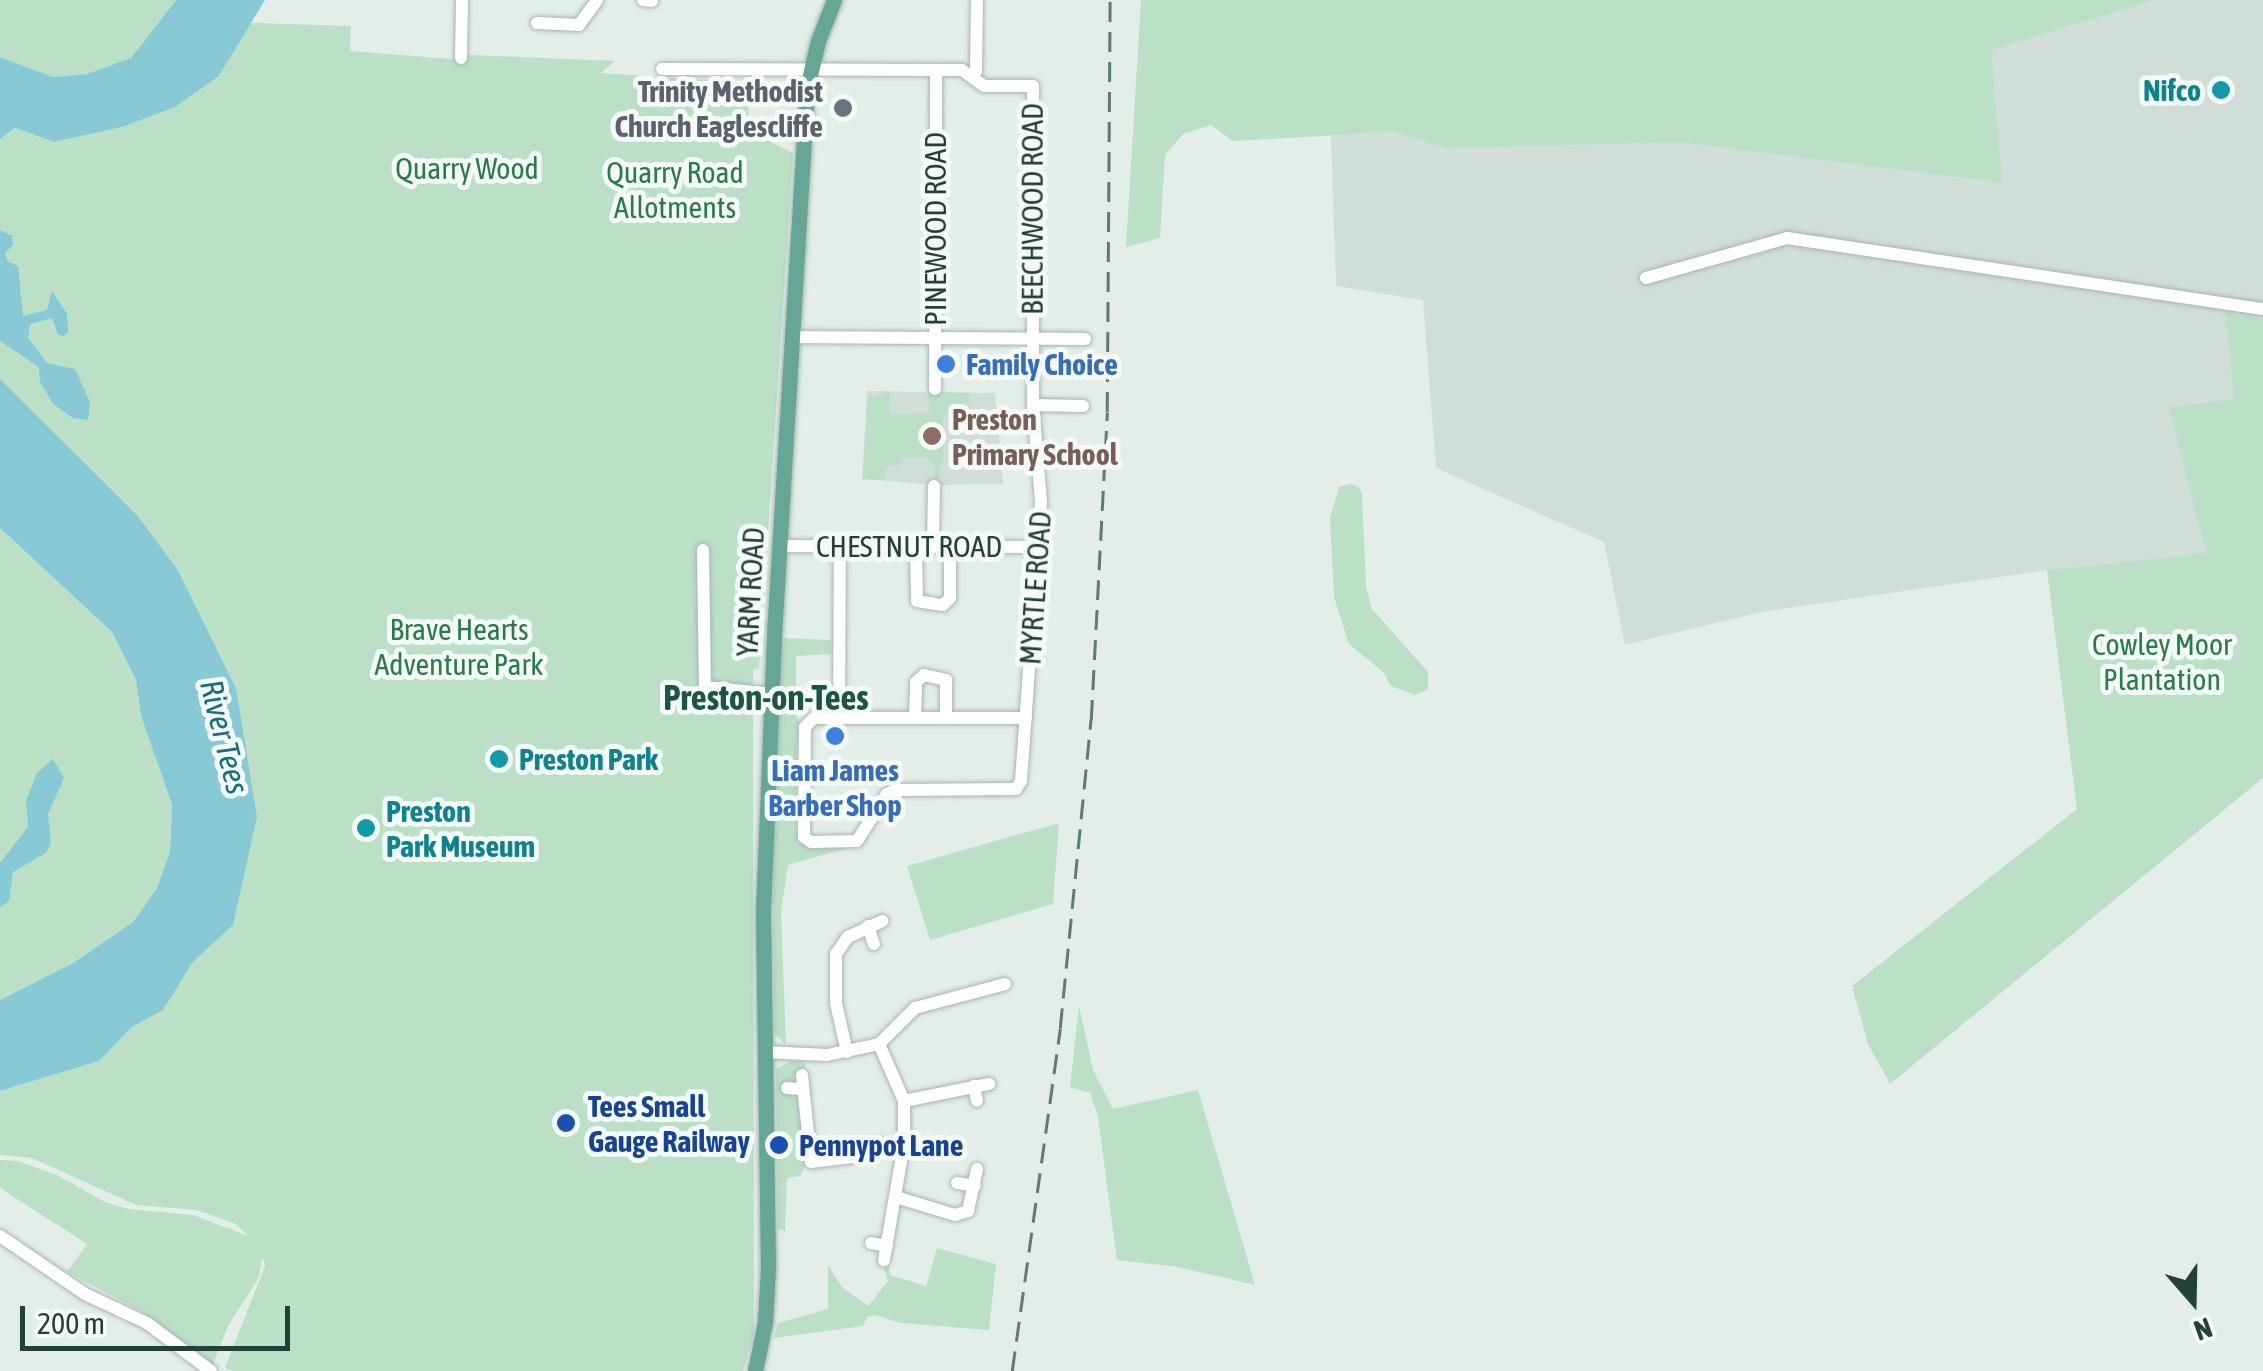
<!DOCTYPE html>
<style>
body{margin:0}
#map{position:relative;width:2263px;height:1371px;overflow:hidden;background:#e3eee9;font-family:"Asap Condensed",sans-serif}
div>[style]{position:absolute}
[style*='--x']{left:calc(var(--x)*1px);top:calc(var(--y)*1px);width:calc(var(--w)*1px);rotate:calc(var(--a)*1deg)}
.built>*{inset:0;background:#d1ded8}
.green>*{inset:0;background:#bbe0c6}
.water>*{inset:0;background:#88c9d6}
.roads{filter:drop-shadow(0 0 2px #a5b7b1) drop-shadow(0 0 2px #a5b7b1)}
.minor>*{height:12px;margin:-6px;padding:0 6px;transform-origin:6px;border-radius:6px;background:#fff}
.major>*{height:15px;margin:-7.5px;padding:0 7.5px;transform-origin:7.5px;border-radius:7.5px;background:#65a696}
.rail>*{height:2.5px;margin-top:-1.25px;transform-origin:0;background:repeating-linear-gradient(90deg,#5c7c74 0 20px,transparent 0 30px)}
.dots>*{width:28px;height:28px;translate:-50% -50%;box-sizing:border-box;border:5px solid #f4faf7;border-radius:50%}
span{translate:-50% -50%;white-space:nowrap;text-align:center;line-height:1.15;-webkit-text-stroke:10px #f4faf7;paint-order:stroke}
.culture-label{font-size:30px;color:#0d838f;font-weight:700}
.right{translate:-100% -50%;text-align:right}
.left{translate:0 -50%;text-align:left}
.worship-label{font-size:30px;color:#5b616d;font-weight:700}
.park-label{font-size:30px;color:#297b49}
.street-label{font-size:30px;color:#224139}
.shop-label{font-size:30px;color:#366cbe;font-weight:700}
.education-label{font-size:30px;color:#785e54;font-weight:700}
.transit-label{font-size:30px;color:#164399;font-weight:700}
.water-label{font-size:32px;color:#176e81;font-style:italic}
.quarter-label{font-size:35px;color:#1c5548;font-weight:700}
.north{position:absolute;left:2143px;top:1251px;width:100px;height:100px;-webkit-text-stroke:8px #f4faf7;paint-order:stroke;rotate:160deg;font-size:28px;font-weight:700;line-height:40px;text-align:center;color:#224139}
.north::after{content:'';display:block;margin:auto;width:35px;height:45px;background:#224139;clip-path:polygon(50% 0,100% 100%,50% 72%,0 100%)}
.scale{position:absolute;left:20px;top:1306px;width:270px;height:45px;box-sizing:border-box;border:5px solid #224139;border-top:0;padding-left:12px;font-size:30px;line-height:35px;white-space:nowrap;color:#224139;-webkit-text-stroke:8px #f4faf7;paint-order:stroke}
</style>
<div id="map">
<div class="built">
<div style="clip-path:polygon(2155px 0,2263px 0,2263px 319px,2225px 314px,2235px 399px,2170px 407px,2206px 553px,2047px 570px,1761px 612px,1625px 645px,1604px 542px,1436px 468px,1423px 300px,1336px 286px,1331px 136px,1395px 132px,1446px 149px,1677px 142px,2001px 183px,1990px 50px)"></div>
<div style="clip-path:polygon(867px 391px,995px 393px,1003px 484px,937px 485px,862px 479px)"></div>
</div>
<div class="green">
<div style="clip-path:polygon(0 0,176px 0,131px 58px,87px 74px,53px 77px,0 57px)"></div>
<div style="clip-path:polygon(1141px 0,2155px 0,1991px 50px,2002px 183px,1677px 142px,1446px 149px,1395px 132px,1233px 141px,1211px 125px,1183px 134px,1165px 155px,1160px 238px,1126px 247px)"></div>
<div style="clip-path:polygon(250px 23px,351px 26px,350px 51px,451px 59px,470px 55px,615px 61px,601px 73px,751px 83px,746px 137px,769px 141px,793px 153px,759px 668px,753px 670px,754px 1333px,743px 1371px,233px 1371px,225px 1368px,265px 1266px,263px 1257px,258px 1279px,228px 1326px,212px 1367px,141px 1311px,67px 1272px,87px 1244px,0 1188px,0 1160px,18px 1161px,59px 1176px,105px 1202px,128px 1209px,193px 1215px,248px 1236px,236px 1224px,197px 1210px,136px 1205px,32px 1158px,0 1155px,0 1091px,99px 1061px,132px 1027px,163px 1010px,193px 962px,233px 925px,236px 688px,178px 570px,137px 515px,0 379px,0 139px,15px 128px,54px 142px,122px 127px,219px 76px)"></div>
<div style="clip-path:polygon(2225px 313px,2263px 319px,2263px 778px,1890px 1084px,1868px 1044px,1852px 986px,2077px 809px,2047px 570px,2206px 553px,2169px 407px,2234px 399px)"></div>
<div style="clip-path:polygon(890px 392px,891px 414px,929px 413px,929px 392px,969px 393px,969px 415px,943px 415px,943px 462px,936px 483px,933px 463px,928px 458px,901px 458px,900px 465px,885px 467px,885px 480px,863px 479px,868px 397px)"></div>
<div style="clip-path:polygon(1350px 484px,1359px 487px,1362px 494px,1366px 586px,1372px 609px,1428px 672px,1428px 689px,1415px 695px,1391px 686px,1383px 672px,1349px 644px,1334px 597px,1330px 518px,1339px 487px)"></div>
<div style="clip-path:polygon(0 528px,112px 632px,136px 680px,141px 716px,172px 805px,170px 852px,157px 888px,133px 922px,73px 963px,0 1000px)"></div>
<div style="clip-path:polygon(783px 638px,831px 640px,831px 654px,796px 656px,796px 716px,802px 725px,797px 734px,796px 830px,809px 847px,851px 847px,788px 865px,781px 912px,786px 1045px,774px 1033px,773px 852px)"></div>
<div style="clip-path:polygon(1059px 823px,1053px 904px,930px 940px,907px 866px)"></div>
<div style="clip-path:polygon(1079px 1006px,1093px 1070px,1113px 1109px,1198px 1090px,1255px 1285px,1178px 1267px,1117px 1260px,1098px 1117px,1090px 1093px,1070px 1087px)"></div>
<div style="clip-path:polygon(791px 1061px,805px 1062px,805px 1073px,794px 1084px,807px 1162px,800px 1176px,787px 1178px,785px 1231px,778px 1229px,776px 1069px)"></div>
<div style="clip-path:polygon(937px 1248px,996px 1264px,989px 1330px,900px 1323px,876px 1315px,867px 1317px,863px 1326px,774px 1338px,778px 1323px,828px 1309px,828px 1265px,842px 1287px,868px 1306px,888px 1281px,881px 1259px,888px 1261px,890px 1275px,926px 1286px)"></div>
</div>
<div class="water">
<div style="clip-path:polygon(176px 0,265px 0,219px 76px,175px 107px,122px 127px,54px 142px,15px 128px,0 139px,0 57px,53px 77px,87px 74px,131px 58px)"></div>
<div style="clip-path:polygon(0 230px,12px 236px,13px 245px,5px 253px,8px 262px,18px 266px,23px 316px,47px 310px,52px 291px,67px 314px,68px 332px,64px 336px,58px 335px,52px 318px,30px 324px,28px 338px,47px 363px,75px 369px,90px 402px,88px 420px,73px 418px,53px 404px,40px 382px,39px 367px,0 341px)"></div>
<div style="clip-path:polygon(0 379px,137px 515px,178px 570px,236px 688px,257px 817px,233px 925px,193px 962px,163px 1010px,132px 1027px,99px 1061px,0 1091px,0 1000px,73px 963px,133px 922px,157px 888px,170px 852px,172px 805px,141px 716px,136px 680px,112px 632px,0 528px)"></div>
<div style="clip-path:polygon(53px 759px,64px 778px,48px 814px,51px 843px,46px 853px,13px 872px,9px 901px,0 907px,0 863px,28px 827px,26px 801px,37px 773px)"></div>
</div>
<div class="roads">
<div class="minor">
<div style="--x:643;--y:0;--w:9;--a:6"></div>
<div style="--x:537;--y:23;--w:42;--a:2.7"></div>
<div style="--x:579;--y:25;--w:31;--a:-54"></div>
<div style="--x:461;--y:58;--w:58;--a:-89"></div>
<div style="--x:662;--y:69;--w:300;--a:0.2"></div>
<div style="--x:962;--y:70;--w:27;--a:36"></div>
<div style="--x:984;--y:86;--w:49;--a:0"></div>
<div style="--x:1033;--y:86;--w:319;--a:90"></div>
<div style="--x:1033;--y:405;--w:97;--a:85.3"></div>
<div style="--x:1041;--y:502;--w:280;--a:94.1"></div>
<div style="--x:1021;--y:781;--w:9;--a:122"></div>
<div style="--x:1016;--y:789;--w:121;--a:179.5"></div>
<div style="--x:895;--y:790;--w:9;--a:153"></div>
<div style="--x:887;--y:794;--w:56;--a:122.6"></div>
<div style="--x:857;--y:841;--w:46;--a:178.8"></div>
<div style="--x:811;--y:842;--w:9;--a:-144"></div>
<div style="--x:804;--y:837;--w:110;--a:-89.5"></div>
<div style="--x:805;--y:727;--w:13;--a:-45"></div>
<div style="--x:814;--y:718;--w:25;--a:0"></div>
<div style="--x:839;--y:718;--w:173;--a:-89.7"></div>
<div style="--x:971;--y:76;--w:7;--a:-45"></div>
<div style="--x:976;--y:71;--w:71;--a:-89.2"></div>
<div style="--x:1646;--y:278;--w:147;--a:-15.8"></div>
<div style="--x:1787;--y:238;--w:481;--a:8.5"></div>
<div style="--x:792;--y:337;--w:293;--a:0.4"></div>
<div style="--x:935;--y:389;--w:319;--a:-89.8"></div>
<div style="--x:1033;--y:405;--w:50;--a:1.1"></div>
<div style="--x:1038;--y:458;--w:43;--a:0"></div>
<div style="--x:780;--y:546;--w:258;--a:0.2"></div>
<div style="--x:916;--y:547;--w:54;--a:88.9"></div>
<div style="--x:917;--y:601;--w:26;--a:9"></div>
<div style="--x:943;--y:605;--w:10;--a:-45"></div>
<div style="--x:950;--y:598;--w:51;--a:-90"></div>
<div style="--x:933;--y:547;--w:61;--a:-89.1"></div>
<div style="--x:703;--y:550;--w:137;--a:89.2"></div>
<div style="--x:705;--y:687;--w:67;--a:6"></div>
<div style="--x:915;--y:717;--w:35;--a:-88"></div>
<div style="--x:916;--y:682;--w:11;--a:-41"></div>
<div style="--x:924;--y:675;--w:23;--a:13"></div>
<div style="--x:946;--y:680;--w:37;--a:90"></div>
<div style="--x:839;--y:718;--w:187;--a:0"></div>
<div style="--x:868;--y:926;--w:19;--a:72"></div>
<div style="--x:879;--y:1044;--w:51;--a:-45"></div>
<div style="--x:915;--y:1008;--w:93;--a:-14.9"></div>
<div style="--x:764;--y:1052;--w:63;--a:2.7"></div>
<div style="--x:827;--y:1055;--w:53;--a:-11.9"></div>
<div style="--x:879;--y:1044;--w:62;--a:66.3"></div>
<div style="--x:904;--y:1101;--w:43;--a:90"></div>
<div style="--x:904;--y:1144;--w:118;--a:99.8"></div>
<div style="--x:847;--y:1052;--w:50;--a:-102.7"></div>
<div style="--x:836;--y:1003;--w:49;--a:-90"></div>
<div style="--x:836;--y:954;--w:21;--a:-55"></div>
<div style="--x:848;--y:937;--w:38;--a:-25"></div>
<div style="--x:802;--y:1075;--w:87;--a:84.1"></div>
<div style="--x:811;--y:1162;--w:42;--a:-6.8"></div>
<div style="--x:853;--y:1157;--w:25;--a:-29"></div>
<div style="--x:875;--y:1145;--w:29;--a:-2"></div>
<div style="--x:974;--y:1086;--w:15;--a:79"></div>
<div style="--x:787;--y:1088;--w:16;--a:4"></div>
<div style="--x:904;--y:1101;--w:87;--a:-11.3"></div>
<div style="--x:957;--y:1183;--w:18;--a:9"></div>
<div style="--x:896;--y:1197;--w:62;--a:17"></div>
<div style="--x:955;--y:1215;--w:14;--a:-17"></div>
<div style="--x:968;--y:1211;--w:43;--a:-77.9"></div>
<div style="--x:0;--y:1236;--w:103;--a:34.3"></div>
<div style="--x:85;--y:1294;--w:68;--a:25.1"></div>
<div style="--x:147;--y:1323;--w:80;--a:36.9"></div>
<div style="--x:871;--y:1243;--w:16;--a:11"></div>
</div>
<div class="major">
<div style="--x:755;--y:1371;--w:50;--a:-78.5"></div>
<div style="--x:765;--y:1322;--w:54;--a:-86.8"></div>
<div style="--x:768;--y:1268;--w:356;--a:-90.8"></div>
<div style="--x:763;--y:912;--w:293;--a:-87.7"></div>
<div style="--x:775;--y:619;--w:532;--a:-86.55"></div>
<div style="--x:807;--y:88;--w:48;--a:-76.8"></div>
<div style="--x:818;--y:41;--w:44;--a:-68.7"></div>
</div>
</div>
<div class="rail">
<div style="--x:1012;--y:1371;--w:346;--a:-82"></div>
<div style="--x:1060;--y:1028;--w:310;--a:-84.3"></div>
<div style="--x:1091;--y:720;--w:308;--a:-87"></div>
<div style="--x:1107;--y:412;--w:412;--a:-89.6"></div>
</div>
<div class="dots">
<div style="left:2221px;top:90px;background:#0f9aa8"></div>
<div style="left:843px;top:108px;background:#6b7280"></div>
<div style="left:946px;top:364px;background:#3f7fe0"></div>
<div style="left:932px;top:436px;background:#8d6e63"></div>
<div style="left:835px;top:736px;background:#3f7fe0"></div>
<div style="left:499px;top:759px;background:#0f9aa8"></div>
<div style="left:366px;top:828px;background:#0f9aa8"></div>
<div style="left:566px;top:1123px;background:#1a4fb4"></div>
<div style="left:779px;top:1145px;background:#1a4fb4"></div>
</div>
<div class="culture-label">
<span class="right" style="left:2201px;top:90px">Nifco</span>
<span class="left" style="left:519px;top:759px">Preston Park</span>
<span class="left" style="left:386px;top:828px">Preston<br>Park Museum</span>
</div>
<div class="worship-label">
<span class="right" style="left:823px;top:108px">Trinity Methodist<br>Church Eaglescliffe</span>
</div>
<div class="park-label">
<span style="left:467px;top:168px">Quarry Wood</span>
<span style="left:675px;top:189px">Quarry Road<br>Allotments</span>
<span style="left:459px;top:646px">Brave Hearts<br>Adventure Park</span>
<span style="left:2162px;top:661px">Cowley Moor<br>Plantation</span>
</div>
<div class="street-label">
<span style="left:1032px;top:209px;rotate:-90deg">BEECHWOOD ROAD</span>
<span style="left:935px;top:229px;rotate:-90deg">PINEWOOD ROAD</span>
<span style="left:909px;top:546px">CHESTNUT ROAD</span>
<span style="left:1035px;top:588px;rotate:-86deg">MYRTLE ROAD</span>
<span style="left:750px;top:592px;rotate:-87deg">YARM ROAD</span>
</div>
<div class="shop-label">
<span class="left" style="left:966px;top:364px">Family Choice</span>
<span style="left:835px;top:787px">Liam James<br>Barber Shop</span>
</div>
<div class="education-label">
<span class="left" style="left:952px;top:436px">Preston<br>Primary School</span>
</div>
<div class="transit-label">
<span class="left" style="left:588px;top:1123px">Tees Small<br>Gauge Railway</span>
<span class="left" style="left:799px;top:1145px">Pennypot Lane</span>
</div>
<div class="water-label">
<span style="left:224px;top:737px;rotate:76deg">River Tees</span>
</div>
<div class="quarter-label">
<span style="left:766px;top:697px">Preston-on-Tees</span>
</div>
<div class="north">N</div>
<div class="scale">200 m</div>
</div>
